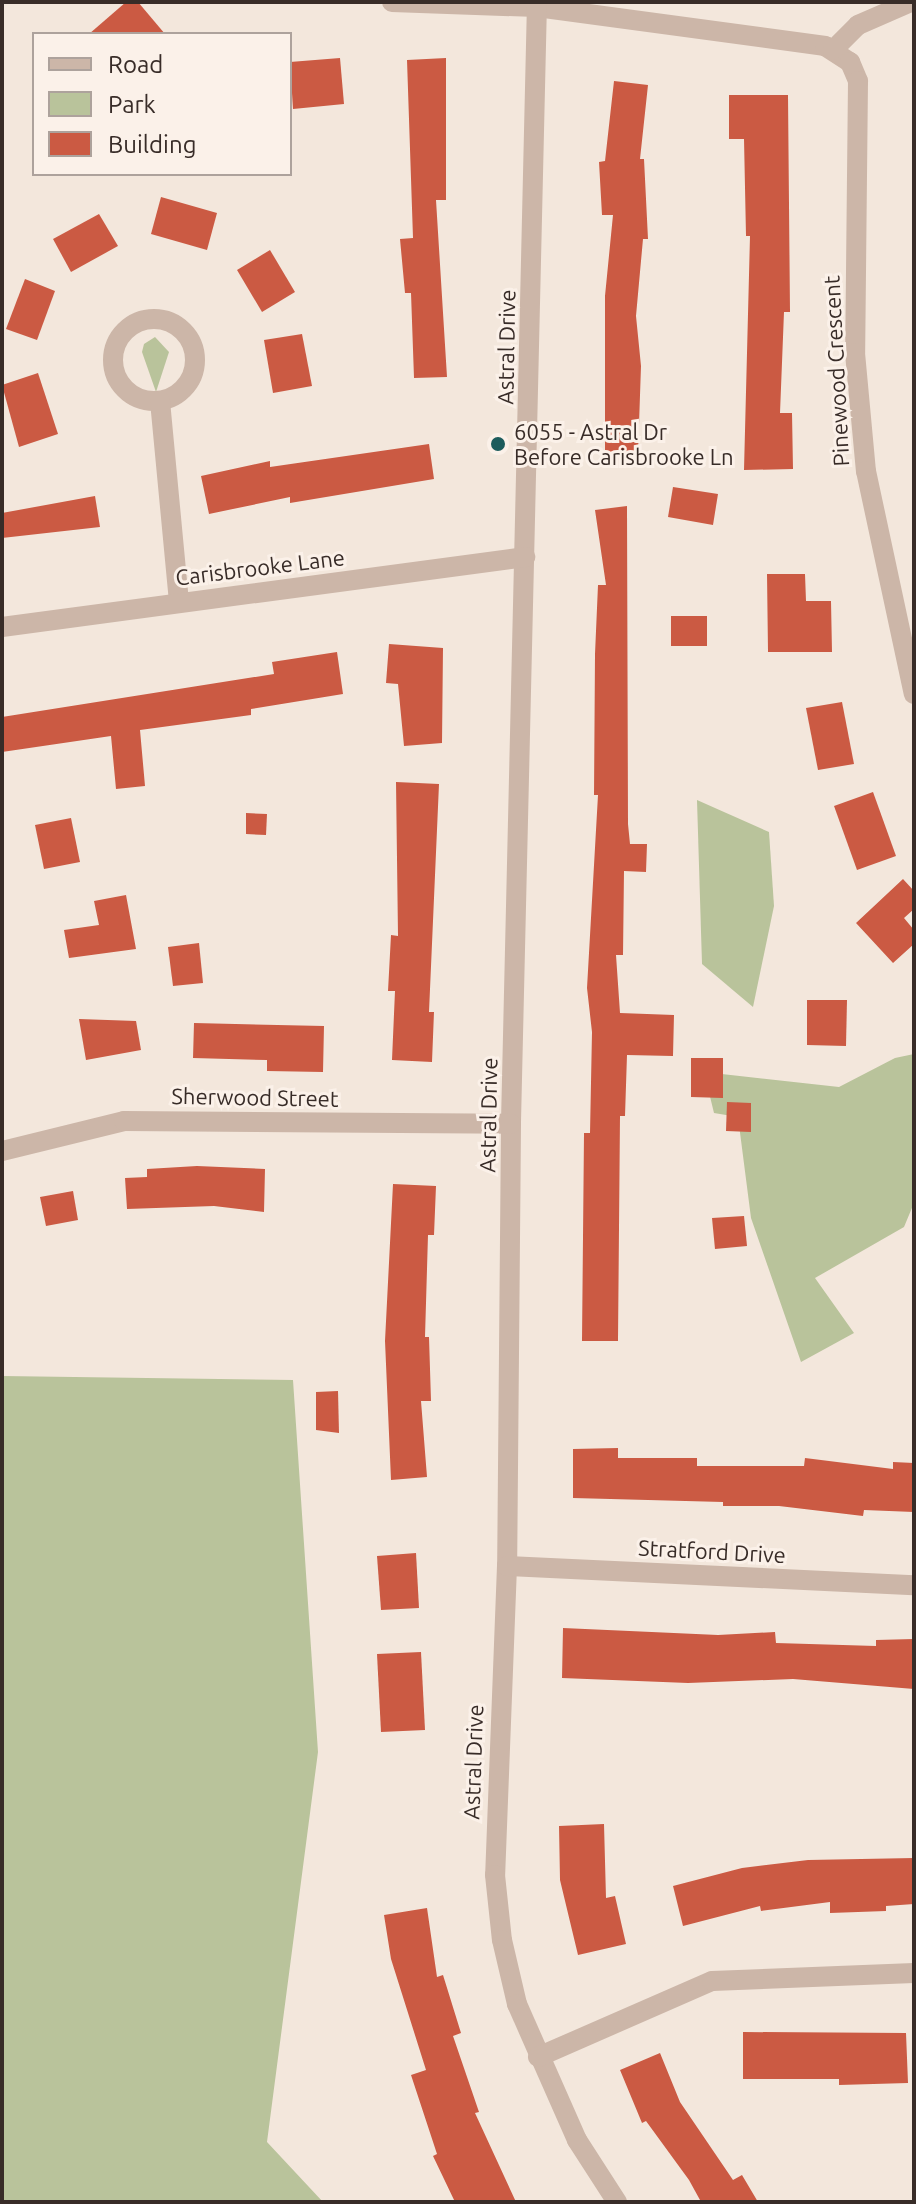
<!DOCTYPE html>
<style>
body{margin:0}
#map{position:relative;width:916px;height:2204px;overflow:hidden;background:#f3e7dc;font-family:Ubuntu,sans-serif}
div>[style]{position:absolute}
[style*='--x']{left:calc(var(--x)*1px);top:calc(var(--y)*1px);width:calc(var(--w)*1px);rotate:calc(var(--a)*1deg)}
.green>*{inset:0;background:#b9c39b}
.building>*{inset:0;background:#cb5a43}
.minor>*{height:20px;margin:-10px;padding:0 10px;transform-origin:10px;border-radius:10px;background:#ccb6a8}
.minor>.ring{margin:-10px;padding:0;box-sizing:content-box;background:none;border:20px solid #ccb6a8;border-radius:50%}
.dots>*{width:22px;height:22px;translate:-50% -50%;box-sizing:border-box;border:4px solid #fbf1e9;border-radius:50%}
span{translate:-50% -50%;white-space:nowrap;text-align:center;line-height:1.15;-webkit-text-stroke:6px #fbf1e9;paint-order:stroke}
.street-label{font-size:22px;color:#382c28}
.poi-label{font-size:22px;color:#382c28}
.left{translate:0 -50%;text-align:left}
.frame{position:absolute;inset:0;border:4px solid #382c28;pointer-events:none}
.legend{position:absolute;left:32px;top:32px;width:260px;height:144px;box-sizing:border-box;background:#fbf1e9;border:2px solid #ada29c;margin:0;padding:10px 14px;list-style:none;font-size:24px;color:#382c28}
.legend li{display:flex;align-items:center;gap:16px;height:40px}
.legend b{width:40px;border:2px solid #ada29c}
</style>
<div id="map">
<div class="green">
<div style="clip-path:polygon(155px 337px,169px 352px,156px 392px,142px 352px,144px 344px)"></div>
<div style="clip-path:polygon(697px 800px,769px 832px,774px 906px,753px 1007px,702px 964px)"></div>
<div style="clip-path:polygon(914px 1054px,914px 1203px,904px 1227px,815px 1278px,854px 1333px,801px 1362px,751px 1218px,738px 1117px,714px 1113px,704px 1072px,839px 1087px,895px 1058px)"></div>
<div style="clip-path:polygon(2px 1376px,293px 1380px,318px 1752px,267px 2142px,323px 2202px,2px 2202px)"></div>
</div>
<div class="building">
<div style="clip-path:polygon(126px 2px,138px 2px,165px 34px,89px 34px)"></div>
<div style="clip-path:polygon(340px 58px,344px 104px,293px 109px,290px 62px)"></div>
<div style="clip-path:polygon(446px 58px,446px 200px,436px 200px,447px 377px,414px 378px,411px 293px,405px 293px,400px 239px,413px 238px,407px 60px)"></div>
<div style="clip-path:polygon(614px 81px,648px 85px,640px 159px,644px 159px,648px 239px,643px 239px,636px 316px,641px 366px,638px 454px,605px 453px,605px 296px,613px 215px,602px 215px,599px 162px,605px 161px)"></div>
<div style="clip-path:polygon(729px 95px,788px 95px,790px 312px,784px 312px,780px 413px,792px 413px,793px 469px,744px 470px,750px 236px,746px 236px,744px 139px,729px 139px)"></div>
<div style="clip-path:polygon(161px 197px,217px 213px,207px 250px,151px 234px)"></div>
<div style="clip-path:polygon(99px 214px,118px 246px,71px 272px,53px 239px)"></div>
<div style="clip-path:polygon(270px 250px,295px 292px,262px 312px,237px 270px)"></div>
<div style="clip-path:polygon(25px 279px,55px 291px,37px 340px,6px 329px)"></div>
<div style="clip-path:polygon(302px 334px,312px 386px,273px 393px,264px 340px)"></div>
<div style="clip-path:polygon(38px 373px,58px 434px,19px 447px,2px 385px)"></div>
<div style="clip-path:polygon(429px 444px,434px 479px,290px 503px,290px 497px,209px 514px,201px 476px,270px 461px,270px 467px)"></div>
<div style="clip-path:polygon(673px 487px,718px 494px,713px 525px,668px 517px)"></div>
<div style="clip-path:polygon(95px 496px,100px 527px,2px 538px,2px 513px)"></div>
<div style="clip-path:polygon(627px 506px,628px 824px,630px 844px,647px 844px,646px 872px,624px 871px,623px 955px,616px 955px,620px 1013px,674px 1015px,673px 1056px,627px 1055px,625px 1116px,620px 1116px,618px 1341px,582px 1341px,584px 1133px,590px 1133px,592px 1032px,587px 988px,598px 795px,594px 795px,595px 654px,598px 585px,606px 585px,595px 510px)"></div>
<div style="clip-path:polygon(767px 574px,805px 574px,806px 601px,831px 601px,832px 652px,768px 652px)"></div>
<div style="clip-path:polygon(671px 616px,707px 616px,707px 646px,671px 646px)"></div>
<div style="clip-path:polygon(389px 644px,443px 648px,442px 743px,404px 746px,398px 684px,386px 683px)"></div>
<div style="clip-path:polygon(337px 652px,343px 694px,251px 709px,251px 715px,140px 730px,145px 786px,116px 789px,111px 736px,2px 752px,2px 717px,274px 674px,272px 662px)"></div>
<div style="clip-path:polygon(842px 702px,854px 764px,818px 770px,806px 708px)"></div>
<div style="clip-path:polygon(396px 782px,439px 784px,429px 1012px,434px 1012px,432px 1062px,392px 1060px,395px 991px,388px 991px,391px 935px,398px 936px)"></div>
<div style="clip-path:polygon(873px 792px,896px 856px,857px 870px,834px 806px)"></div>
<div style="clip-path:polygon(246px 813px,267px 814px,266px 835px,246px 834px)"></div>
<div style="clip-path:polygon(71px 818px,80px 862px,44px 869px,35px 825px)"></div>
<div style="clip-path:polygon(903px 879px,914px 891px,914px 909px,904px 918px,914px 930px,914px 944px,893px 963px,856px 923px)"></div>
<div style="clip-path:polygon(126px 895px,136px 949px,69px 958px,64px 930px,99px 925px,94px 901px)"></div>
<div style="clip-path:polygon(199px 943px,203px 983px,173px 986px,168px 947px)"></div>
<div style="clip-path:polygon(807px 1000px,847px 1000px,846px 1046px,807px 1045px)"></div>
<div style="clip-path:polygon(79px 1019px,136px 1021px,141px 1050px,86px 1060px)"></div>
<div style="clip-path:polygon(194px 1023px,324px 1026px,323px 1072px,267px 1071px,267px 1060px,193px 1058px)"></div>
<div style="clip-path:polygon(691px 1058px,723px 1058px,723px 1098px,691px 1097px)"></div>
<div style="clip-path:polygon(727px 1102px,751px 1103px,751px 1132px,726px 1131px)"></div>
<div style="clip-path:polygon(197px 1166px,265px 1169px,264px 1212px,214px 1206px,127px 1209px,125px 1178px,147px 1177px,147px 1169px)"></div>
<div style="clip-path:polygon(393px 1184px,436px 1186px,434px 1235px,428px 1235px,425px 1337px,429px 1337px,431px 1401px,421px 1401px,427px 1477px,391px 1480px,385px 1341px)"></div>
<div style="clip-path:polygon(73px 1191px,78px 1220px,46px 1226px,40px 1197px)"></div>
<div style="clip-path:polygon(744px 1216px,747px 1246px,715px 1249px,712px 1218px)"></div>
<div style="clip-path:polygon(338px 1391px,339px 1433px,316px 1430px,316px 1392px)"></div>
<div style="clip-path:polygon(618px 1448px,618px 1458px,697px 1458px,697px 1466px,804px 1466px,805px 1458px,893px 1469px,893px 1462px,914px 1463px,914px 1512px,864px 1510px,863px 1516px,779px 1506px,723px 1506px,723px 1502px,573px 1498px,573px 1449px)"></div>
<div style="clip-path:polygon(416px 1553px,419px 1608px,381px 1610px,377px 1556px)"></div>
<div style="clip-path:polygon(563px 1628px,718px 1635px,775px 1632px,776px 1643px,876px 1646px,876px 1640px,914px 1639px,914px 1689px,793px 1679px,688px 1683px,562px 1678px)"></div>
<div style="clip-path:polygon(421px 1652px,425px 1730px,381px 1732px,377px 1654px)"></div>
<div style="clip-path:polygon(604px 1824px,606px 1898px,615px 1896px,626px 1944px,578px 1955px,560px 1880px,559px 1826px)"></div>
<div style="clip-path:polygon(914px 1858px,914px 1904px,886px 1906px,886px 1911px,830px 1913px,830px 1902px,761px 1911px,760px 1906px,683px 1926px,673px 1886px,742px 1868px,808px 1860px)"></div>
<div style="clip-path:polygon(427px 1908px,437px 1977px,443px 1975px,461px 2033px,453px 2036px,479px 2112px,475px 2113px,516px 2202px,455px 2202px,433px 2156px,437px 2154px,411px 2075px,426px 2070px,391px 1959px,384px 1915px)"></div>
<div style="clip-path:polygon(743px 2032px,906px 2033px,908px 2083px,839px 2085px,839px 2079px,743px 2079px)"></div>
<div style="clip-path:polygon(660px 2053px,680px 2102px,733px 2180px,742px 2175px,758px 2202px,696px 2202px,700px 2200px,689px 2180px,646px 2121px,642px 2123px,620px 2070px)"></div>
</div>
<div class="minor">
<div style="--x:392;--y:2;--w:145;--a:2"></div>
<div style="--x:537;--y:7;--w:291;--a:7.7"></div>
<div style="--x:825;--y:46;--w:30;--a:33"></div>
<div style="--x:850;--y:62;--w:21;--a:67"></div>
<div style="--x:858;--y:81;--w:272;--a:90.6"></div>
<div style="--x:855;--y:353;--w:119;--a:84.7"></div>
<div style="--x:866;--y:471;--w:228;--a:77.9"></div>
<div style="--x:537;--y:2;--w:1122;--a:91.33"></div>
<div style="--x:511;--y:1124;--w:442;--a:90.5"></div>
<div style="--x:507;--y:1566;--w:309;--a:92.2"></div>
<div style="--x:495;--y:1875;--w:65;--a:83.9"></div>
<div style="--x:502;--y:1940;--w:66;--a:76.8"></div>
<div style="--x:517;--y:2004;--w:149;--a:66.2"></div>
<div style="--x:577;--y:2140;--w:74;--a:57.2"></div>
<div style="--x:833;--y:50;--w:35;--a:-45"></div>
<div style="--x:858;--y:25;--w:58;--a:-23.5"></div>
<div class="ring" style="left:113px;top:319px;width:62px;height:62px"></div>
<div style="--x:160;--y:401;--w:201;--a:84.6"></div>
<div style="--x:2;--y:627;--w:528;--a:-7.62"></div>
<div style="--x:2;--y:1151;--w:126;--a:-13.8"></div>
<div style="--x:124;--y:1121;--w:387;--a:0.4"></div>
<div style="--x:507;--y:1566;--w:407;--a:2.7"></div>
<div style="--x:538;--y:2057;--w:190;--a:-23.6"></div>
<div style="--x:712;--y:1981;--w:202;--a:-2.3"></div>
</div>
<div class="dots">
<div style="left:498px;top:444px;background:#1c5c5c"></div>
</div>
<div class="street-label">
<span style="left:506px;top:347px;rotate:-89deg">Astral Drive</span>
<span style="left:836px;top:371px;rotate:-93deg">Pinewood Crescent</span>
<span style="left:260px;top:567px;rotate:-7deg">Carisbrooke Lane</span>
<span style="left:255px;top:1097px;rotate:1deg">Sherwood Street</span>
<span style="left:488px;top:1115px;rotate:-89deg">Astral Drive</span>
<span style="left:712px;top:1551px;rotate:3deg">Stratford Drive</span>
<span style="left:473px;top:1762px;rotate:-88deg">Astral Drive</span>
</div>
<div class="poi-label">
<span class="left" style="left:514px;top:444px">6055 - Astral Dr<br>Before Carisbrooke Ln</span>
</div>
<div class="frame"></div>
<ul class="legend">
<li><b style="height:10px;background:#ccb6a8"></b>Road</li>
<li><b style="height:22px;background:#b9c39b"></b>Park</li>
<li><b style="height:22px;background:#cb5a43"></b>Building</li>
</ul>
</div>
